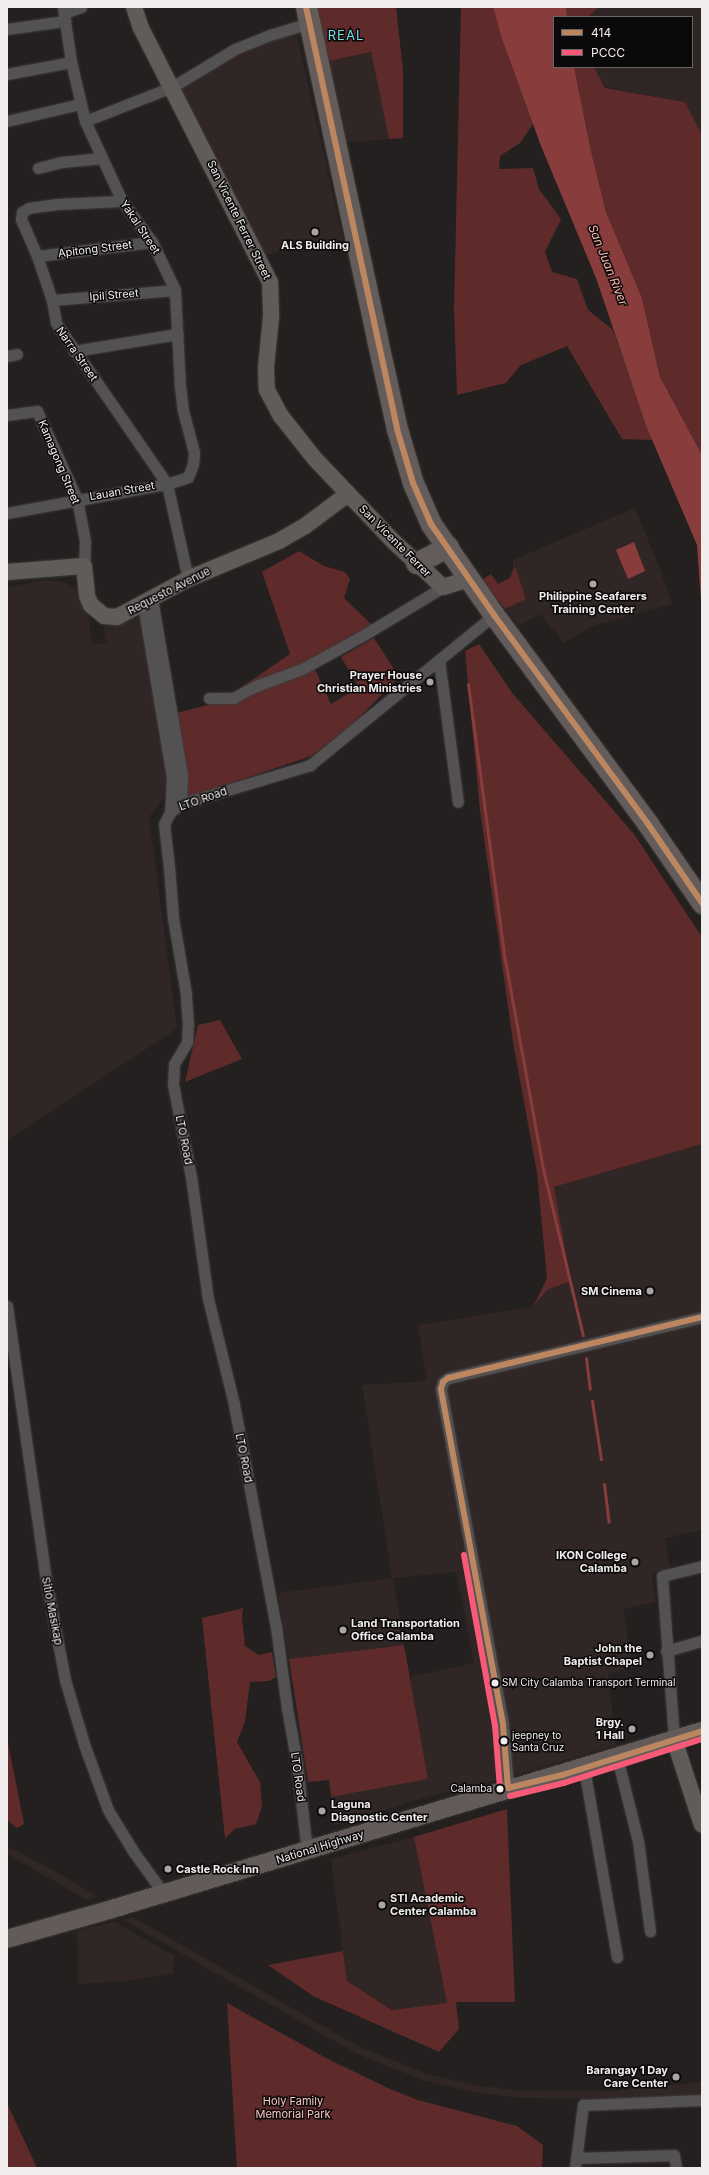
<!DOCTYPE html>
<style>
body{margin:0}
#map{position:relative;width:709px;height:2175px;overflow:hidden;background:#23201f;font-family:Inter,sans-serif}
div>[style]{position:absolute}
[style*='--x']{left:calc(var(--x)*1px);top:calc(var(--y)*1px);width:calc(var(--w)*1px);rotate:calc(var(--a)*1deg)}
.built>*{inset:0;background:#302625}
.green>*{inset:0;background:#5e2b2a}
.water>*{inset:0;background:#883d3c}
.stream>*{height:3px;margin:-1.5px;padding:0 1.5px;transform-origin:1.5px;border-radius:1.5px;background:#883d3c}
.roads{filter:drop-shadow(0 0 1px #3d3b3a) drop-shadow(0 0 1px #3d3b3a)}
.street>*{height:11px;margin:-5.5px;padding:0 5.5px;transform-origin:5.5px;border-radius:5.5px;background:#535151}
.secondary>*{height:16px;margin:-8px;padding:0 8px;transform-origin:8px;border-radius:8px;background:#605c5a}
.primary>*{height:18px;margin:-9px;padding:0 9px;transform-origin:9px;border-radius:9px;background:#625b5a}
.highway>*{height:21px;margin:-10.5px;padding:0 10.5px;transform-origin:10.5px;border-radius:10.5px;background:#645c5a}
.bus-1>*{height:6px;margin:-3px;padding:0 3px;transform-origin:3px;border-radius:3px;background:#bb8660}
.bus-2>*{height:6px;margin:-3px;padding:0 3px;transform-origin:3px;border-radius:3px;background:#f75a77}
.dots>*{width:11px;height:11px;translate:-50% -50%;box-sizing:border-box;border:2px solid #0b0909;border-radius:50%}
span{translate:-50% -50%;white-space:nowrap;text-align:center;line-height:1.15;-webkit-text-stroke:3px #0b0909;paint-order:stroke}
.bus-label{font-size:10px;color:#f1eded}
.left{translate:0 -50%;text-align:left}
.right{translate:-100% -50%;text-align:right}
.street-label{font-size:11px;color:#f1eded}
.poi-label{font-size:11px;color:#f1eded;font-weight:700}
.park-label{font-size:11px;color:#f4c3c0}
.water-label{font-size:12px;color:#f9b2ad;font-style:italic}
.quarter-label{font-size:13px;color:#72dee7;letter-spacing:1px}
.frame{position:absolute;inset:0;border:8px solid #f1eded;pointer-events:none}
.legend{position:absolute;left:553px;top:16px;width:140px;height:52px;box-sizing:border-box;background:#0b0909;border:1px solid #676464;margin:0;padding:5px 7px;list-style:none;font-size:12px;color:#f1eded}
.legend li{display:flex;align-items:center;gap:8px;height:20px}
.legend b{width:20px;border:1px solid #676464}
</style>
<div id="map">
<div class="built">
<div style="clip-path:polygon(599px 7px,702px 7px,702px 135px,685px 102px,605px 87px,594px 67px,692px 67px,692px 17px,588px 17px)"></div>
<div style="clip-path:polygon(296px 32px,343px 240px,290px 248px,265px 256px,178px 88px,244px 50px)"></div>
<div style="clip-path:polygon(371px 52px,389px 139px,344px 143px,329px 61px)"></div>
<div style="clip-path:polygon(635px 508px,660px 569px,672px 604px,592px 626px,564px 643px,540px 614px,518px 626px,505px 609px,526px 599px,513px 560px)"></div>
<div style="clip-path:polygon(46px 580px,64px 582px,77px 589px,86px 602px,92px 644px,107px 643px,103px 626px,142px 617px,171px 793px,159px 803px,149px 817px,177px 1029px,7px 1140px,7px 587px)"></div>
<div style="clip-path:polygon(702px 1144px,702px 1530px,665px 1538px,670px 1570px,652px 1575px,656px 1602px,623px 1609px,633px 1668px,608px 1673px,616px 1745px,498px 1780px,430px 1796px,335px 1825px,331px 1797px,428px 1779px,410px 1677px,474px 1663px,456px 1572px,393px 1578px,404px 1645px,289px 1659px,278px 1593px,392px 1578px,362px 1385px,427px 1381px,418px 1325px,533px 1307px,547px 1290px,571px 1281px,554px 1187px)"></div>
<div style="clip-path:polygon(414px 1837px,447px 2003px,393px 2010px,347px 1981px,331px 1859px)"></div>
<div style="clip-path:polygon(7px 1846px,60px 1874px,98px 1897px,87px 1900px,7px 1854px)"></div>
<div style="clip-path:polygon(133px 1917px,360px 2047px,427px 2074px,475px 2085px,523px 2091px,613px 2091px,702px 2082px,702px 2096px,634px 2099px,522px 2098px,473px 2092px,425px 2081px,357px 2054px,123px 1920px)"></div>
<div style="clip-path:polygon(115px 1922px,174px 1956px,173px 1974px,125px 1981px,78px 1984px,78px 1941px,76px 1931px)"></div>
</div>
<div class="green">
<div style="clip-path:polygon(316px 7px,396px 7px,403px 70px,403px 138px,389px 139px,371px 52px,329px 61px)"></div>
<div style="clip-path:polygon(461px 7px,493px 7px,502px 39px,533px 124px,520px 143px,500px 156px,499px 169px,533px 168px,539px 189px,561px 219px,545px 252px,552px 272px,577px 279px,588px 310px,613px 330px,652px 440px,622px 439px,567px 346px,521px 365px,506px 383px,457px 395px,454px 309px)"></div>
<div style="clip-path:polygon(566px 7px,599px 7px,588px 17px,567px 17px)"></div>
<div style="clip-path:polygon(574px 67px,594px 67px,605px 88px,685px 102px,702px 135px,702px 455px,660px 377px,642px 298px,606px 212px,591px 151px)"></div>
<div style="clip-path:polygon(299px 551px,324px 566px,345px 572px,350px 579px,344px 598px,371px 624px,315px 669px,331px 704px,359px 687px,341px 657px,374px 638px,399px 677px,354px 723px,311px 756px,171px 804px,169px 715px,220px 702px,290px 654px,262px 572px)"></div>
<div style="clip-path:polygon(513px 560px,526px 599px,505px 609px,482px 580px,491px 574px,498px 584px,510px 578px,514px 568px)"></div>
<div style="clip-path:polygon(479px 644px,513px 694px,634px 834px,702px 937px,702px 1144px,554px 1187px,571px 1281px,547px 1290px,533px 1307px,547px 1278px,537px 1173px,514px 1048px,480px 810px,465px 651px)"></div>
<div style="clip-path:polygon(220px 1020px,242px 1059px,185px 1082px,198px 1025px)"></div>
<div style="clip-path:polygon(243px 1608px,242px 1618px,245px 1646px,259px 1655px,272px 1652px,276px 1677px,269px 1681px,250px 1682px,245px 1721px,237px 1742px,260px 1782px,262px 1806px,256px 1824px,235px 1829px,225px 1838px,202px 1618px)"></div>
<div style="clip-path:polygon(404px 1645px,428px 1779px,331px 1797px,329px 1780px,308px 1782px,289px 1659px)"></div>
<div style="clip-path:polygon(7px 1738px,24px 1824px,17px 1828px,7px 1820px)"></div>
<div style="clip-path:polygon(507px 1809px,515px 2002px,456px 2002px,459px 2029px,439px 2052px,313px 1996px,268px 1965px,343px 1951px,347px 1981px,392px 2010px,447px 2003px,414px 1837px)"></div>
<div style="clip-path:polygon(227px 2003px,328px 2059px,390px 2089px,418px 2100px,517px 2126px,543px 2145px,542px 2168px,237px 2168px)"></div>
<div style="clip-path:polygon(7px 2103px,37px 2168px,7px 2168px)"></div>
</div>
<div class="water">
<div style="clip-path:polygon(493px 7px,566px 7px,567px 17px,554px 17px,554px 67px,574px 67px,591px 151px,606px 212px,642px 298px,660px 377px,702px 455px,702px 615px,697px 545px,647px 428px,596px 278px,541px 146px,502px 39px)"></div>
<div style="clip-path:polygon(634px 542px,645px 571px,628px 579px,616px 550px)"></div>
</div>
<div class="stream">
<div style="--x:468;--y:684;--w:278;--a:82.4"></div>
<div style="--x:505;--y:960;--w:212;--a:79.7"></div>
<div style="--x:543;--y:1169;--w:171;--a:76.5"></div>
<div style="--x:586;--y:1358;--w:31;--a:83"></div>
<div style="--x:592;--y:1401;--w:59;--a:81.2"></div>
<div style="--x:604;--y:1484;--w:38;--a:83"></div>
</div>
<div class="roads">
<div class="street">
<div style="--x:64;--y:13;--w:18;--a:-19"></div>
<div style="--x:7;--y:29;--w:59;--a:-7.9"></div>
<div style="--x:7;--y:74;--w:65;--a:-10.6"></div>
<div style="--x:7;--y:121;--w:75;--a:-13.1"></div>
<div style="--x:85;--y:121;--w:93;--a:-21.3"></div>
<div style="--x:172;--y:87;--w:74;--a:-31.1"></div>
<div style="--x:235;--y:49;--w:38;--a:-22"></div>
<div style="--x:270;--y:35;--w:41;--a:-17.1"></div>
<div style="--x:38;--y:168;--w:25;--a:-14"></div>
<div style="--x:62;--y:162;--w:40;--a:-5.7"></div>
<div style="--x:122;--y:201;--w:65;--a:177.4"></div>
<div style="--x:57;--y:204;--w:28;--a:172"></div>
<div style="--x:29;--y:208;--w:8;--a:150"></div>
<div style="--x:22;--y:212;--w:7;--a:98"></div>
<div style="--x:21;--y:219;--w:40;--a:66.6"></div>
<div style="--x:37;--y:256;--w:46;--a:71.2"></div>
<div style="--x:52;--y:300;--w:23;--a:80"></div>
<div style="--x:56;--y:323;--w:196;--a:55.4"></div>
<div style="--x:167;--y:484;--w:97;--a:77.5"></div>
<div style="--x:37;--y:256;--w:116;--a:-6.9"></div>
<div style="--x:52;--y:300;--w:123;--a:-4.6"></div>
<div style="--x:74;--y:351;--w:105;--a:-9.3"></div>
<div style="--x:7;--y:356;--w:10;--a:-11"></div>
<div style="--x:7;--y:415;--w:30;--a:-8"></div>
<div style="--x:37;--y:411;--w:97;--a:65.6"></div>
<div style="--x:77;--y:499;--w:43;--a:79.2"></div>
<div style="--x:85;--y:541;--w:25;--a:92"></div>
<div style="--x:7;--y:513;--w:163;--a:-10.3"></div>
<div style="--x:167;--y:484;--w:22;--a:-18"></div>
<div style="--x:188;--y:477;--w:14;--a:-69"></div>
<div style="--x:193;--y:464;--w:12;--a:-85"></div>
<div style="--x:194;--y:452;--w:42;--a:-105"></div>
<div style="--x:183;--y:411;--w:24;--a:-97"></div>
<div style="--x:180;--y:387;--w:97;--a:-93"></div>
<div style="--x:175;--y:290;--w:53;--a:-115.6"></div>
<div style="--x:152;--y:242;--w:51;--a:-126.2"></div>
<div style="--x:122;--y:201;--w:88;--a:-114.8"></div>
<div style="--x:85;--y:121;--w:61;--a:-103.3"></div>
<div style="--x:71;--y:62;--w:56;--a:-98.3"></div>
<div style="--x:152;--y:599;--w:179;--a:80.3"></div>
<div style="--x:182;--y:775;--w:29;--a:92"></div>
<div style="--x:143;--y:604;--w:175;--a:80.5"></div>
<div style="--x:172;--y:777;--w:36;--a:93"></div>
<div style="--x:439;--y:660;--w:143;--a:82.4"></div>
<div style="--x:209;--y:698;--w:24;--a:0"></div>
<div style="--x:233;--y:698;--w:26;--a:-28"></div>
<div style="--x:256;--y:686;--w:49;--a:-20.3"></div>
<div style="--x:302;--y:669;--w:68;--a:-28.8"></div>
<div style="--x:362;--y:636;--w:95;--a:-31.2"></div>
<div style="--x:7;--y:1306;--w:277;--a:81.9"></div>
<div style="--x:46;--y:1580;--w:102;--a:79.2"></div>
<div style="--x:65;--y:1680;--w:70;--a:73.4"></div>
<div style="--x:85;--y:1747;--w:67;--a:69.9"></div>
<div style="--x:108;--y:1810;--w:48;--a:58.6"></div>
<div style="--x:133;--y:1851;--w:53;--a:54.2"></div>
<div style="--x:666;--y:1651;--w:37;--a:-16"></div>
<div style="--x:674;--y:1739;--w:163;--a:-94.2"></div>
<div style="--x:662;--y:1576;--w:41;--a:-14"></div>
<div style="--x:617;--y:1757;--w:87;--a:76"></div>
<div style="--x:638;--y:1841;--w:91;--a:82.4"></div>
<div style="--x:584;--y:1768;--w:192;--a:80.1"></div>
<div style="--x:508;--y:1788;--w:64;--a:-94.5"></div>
<div style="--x:503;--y:1724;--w:341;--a:-100.5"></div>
<div style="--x:441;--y:1389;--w:7;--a:-74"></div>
<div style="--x:443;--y:1382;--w:6;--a:-39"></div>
<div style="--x:448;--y:1378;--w:261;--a:-13.5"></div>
<div style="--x:307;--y:1851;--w:88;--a:-96.6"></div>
<div style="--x:297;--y:1764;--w:57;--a:-100.1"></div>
<div style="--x:287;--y:1708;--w:82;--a:-97.7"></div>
<div style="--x:276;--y:1627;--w:227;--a:-100.7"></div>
<div style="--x:234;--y:1404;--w:108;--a:-103.9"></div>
<div style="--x:208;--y:1299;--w:123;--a:-97.9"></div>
<div style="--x:191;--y:1177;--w:95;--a:-101"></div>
<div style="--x:173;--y:1084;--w:20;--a:-87"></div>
<div style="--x:174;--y:1064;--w:26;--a:-59"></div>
<div style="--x:187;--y:1042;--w:17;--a:-87"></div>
<div style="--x:188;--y:1025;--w:31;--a:-94"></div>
<div style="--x:186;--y:994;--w:77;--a:-99.7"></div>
<div style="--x:173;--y:918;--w:51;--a:-94.5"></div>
<div style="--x:169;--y:867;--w:43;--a:-96.6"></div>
<div style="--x:164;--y:824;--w:13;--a:-63"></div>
<div style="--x:170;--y:812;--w:14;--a:-36"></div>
<div style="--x:181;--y:804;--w:135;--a:-16.8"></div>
<div style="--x:310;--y:765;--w:237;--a:-39.2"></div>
<div style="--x:576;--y:2158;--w:98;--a:-1.8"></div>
<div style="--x:674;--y:2155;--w:13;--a:81"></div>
<div style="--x:575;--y:2168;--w:64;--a:-82.8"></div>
<div style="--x:583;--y:2105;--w:119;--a:-2.4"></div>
</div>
<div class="secondary">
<div style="--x:134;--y:7;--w:22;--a:72"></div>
<div style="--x:141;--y:28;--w:285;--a:63.1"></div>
<div style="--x:270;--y:282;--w:35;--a:88"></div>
<div style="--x:271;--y:317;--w:50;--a:95.7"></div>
<div style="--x:266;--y:367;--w:23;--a:88"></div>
<div style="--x:267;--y:390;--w:30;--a:62"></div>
<div style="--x:281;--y:416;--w:55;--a:51.7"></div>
<div style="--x:315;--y:459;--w:116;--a:46.4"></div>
<div style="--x:395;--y:543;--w:65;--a:42.5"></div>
<div style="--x:443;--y:587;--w:28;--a:-17"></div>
<div style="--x:7;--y:572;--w:77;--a:-4.5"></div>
<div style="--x:84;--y:566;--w:30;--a:84"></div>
<div style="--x:87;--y:596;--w:10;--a:66"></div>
<div style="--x:91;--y:605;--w:17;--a:40"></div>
<div style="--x:104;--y:616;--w:13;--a:4"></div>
<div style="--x:117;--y:617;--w:81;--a:-28.2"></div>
<div style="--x:188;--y:579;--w:99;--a:-22.7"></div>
<div style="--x:279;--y:541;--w:30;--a:-30"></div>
<div style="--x:305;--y:526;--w:54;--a:-36.7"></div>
<div style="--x:674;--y:1739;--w:90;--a:72"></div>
</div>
<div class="primary">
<div style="--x:7;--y:1939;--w:109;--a:-15.9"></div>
<div style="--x:112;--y:1909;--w:616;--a:-16.79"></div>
</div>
<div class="highway">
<div style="--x:306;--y:7;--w:340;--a:77.9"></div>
<div style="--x:377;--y:339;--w:92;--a:77.5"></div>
<div style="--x:397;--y:429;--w:56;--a:73.5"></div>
<div style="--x:413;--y:483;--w:45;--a:66.3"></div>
<div style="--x:431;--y:524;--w:111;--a:55.3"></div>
<div style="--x:494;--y:615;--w:260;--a:53.6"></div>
<div style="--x:648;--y:824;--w:96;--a:55.6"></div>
<div style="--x:416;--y:563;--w:36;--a:-27"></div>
</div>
</div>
<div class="bus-1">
<div style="--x:306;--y:7;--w:432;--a:77.8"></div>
<div style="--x:397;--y:429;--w:56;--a:73.5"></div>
<div style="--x:413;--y:483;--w:45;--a:66.3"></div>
<div style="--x:431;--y:524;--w:111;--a:55.3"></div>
<div style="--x:494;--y:615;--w:260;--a:53.6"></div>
<div style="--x:648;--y:824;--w:96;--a:55.6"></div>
<div style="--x:508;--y:1788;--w:64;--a:-94.5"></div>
<div style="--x:503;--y:1724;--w:341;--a:-100.5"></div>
<div style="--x:441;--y:1389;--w:7;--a:-74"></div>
<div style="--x:443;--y:1382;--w:6;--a:-39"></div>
<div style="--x:448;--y:1378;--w:261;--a:-13.5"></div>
<div style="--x:508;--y:1788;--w:56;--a:-13.5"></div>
<div style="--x:562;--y:1775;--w:147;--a:-17.4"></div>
</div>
<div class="bus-2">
<div style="--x:464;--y:1555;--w:173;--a:79.7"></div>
<div style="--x:495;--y:1725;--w:64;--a:85.5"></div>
<div style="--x:510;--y:1796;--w:56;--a:-13.5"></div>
<div style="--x:564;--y:1783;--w:145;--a:-17.7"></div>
</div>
<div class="dots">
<div style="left:315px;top:232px;background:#a9a5a5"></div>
<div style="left:593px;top:584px;background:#a9a5a5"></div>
<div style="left:430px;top:682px;background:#a9a5a5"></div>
<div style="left:650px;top:1291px;background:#a9a5a5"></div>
<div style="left:635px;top:1562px;background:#a9a5a5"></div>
<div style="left:343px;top:1630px;background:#a9a5a5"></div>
<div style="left:650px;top:1655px;background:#a9a5a5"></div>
<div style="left:495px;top:1683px;background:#f1eded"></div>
<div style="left:632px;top:1729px;background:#a9a5a5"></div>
<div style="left:504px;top:1741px;background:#f1eded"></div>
<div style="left:500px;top:1789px;background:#f1eded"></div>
<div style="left:322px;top:1811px;background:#a9a5a5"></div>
<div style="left:168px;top:1869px;background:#a9a5a5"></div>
<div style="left:382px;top:1905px;background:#a9a5a5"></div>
<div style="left:676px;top:2077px;background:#a9a5a5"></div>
</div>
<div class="bus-label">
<span class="left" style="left:502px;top:1683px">SM City Calamba Transport Terminal</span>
<span class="left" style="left:512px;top:1741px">jeepney to<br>Santa Cruz</span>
<span class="right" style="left:492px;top:1789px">Calamba</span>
</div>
<div class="street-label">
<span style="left:239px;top:220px;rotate:64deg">San Vicente Ferrer Street</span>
<span style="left:140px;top:227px;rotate:56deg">Yakal Street</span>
<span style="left:95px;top:249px;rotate:-7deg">Apitong Street</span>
<span style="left:114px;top:295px;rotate:-5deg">Ipil Street</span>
<span style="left:77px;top:354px;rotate:55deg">Narra Street</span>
<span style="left:59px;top:462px;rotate:67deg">Kamagong Street</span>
<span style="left:122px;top:491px;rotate:-10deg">Lauan Street</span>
<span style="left:395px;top:541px;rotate:45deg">San Vicente Ferrer</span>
<span style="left:169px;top:591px;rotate:-27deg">Requesto Avenue</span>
<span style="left:203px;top:799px;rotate:-19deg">LTO Road</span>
<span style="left:184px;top:1140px;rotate:79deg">LTO Road</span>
<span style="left:244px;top:1458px;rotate:79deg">LTO Road</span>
<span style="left:52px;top:1611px;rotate:79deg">Sitio Masikap</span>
<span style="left:298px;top:1777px;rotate:82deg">LTO Road</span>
<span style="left:320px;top:1847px;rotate:-17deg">National Highway</span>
</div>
<div class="poi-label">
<span style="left:315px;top:245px">ALS Building</span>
<span style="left:593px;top:603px">Philippine Seafarers<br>Training Center</span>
<span class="right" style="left:422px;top:682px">Prayer House<br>Christian Ministries</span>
<span class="right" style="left:642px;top:1291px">SM Cinema</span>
<span class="right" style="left:627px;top:1562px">IKON College<br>Calamba</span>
<span class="left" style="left:351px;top:1630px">Land Transportation<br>Office Calamba</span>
<span class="right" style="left:642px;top:1655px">John the<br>Baptist Chapel</span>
<span class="right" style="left:624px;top:1729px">Brgy.<br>1 Hall</span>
<span class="left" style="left:331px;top:1811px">Laguna<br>Diagnostic Center</span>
<span class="left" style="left:176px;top:1869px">Castle Rock Inn</span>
<span class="left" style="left:390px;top:1905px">STI Academic<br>Center Calamba</span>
<span class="right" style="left:668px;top:2077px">Barangay 1 Day<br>Care Center</span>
</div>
<div class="park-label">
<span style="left:293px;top:2108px">Holy Family<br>Memorial Park</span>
</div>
<div class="water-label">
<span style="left:608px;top:265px;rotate:68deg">San Juan River</span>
</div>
<div class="quarter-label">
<span style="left:346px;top:35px">REAL</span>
</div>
<div class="frame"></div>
<ul class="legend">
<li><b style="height:5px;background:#bb8660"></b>414</li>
<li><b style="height:5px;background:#f75a77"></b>PCCC</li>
</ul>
</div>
